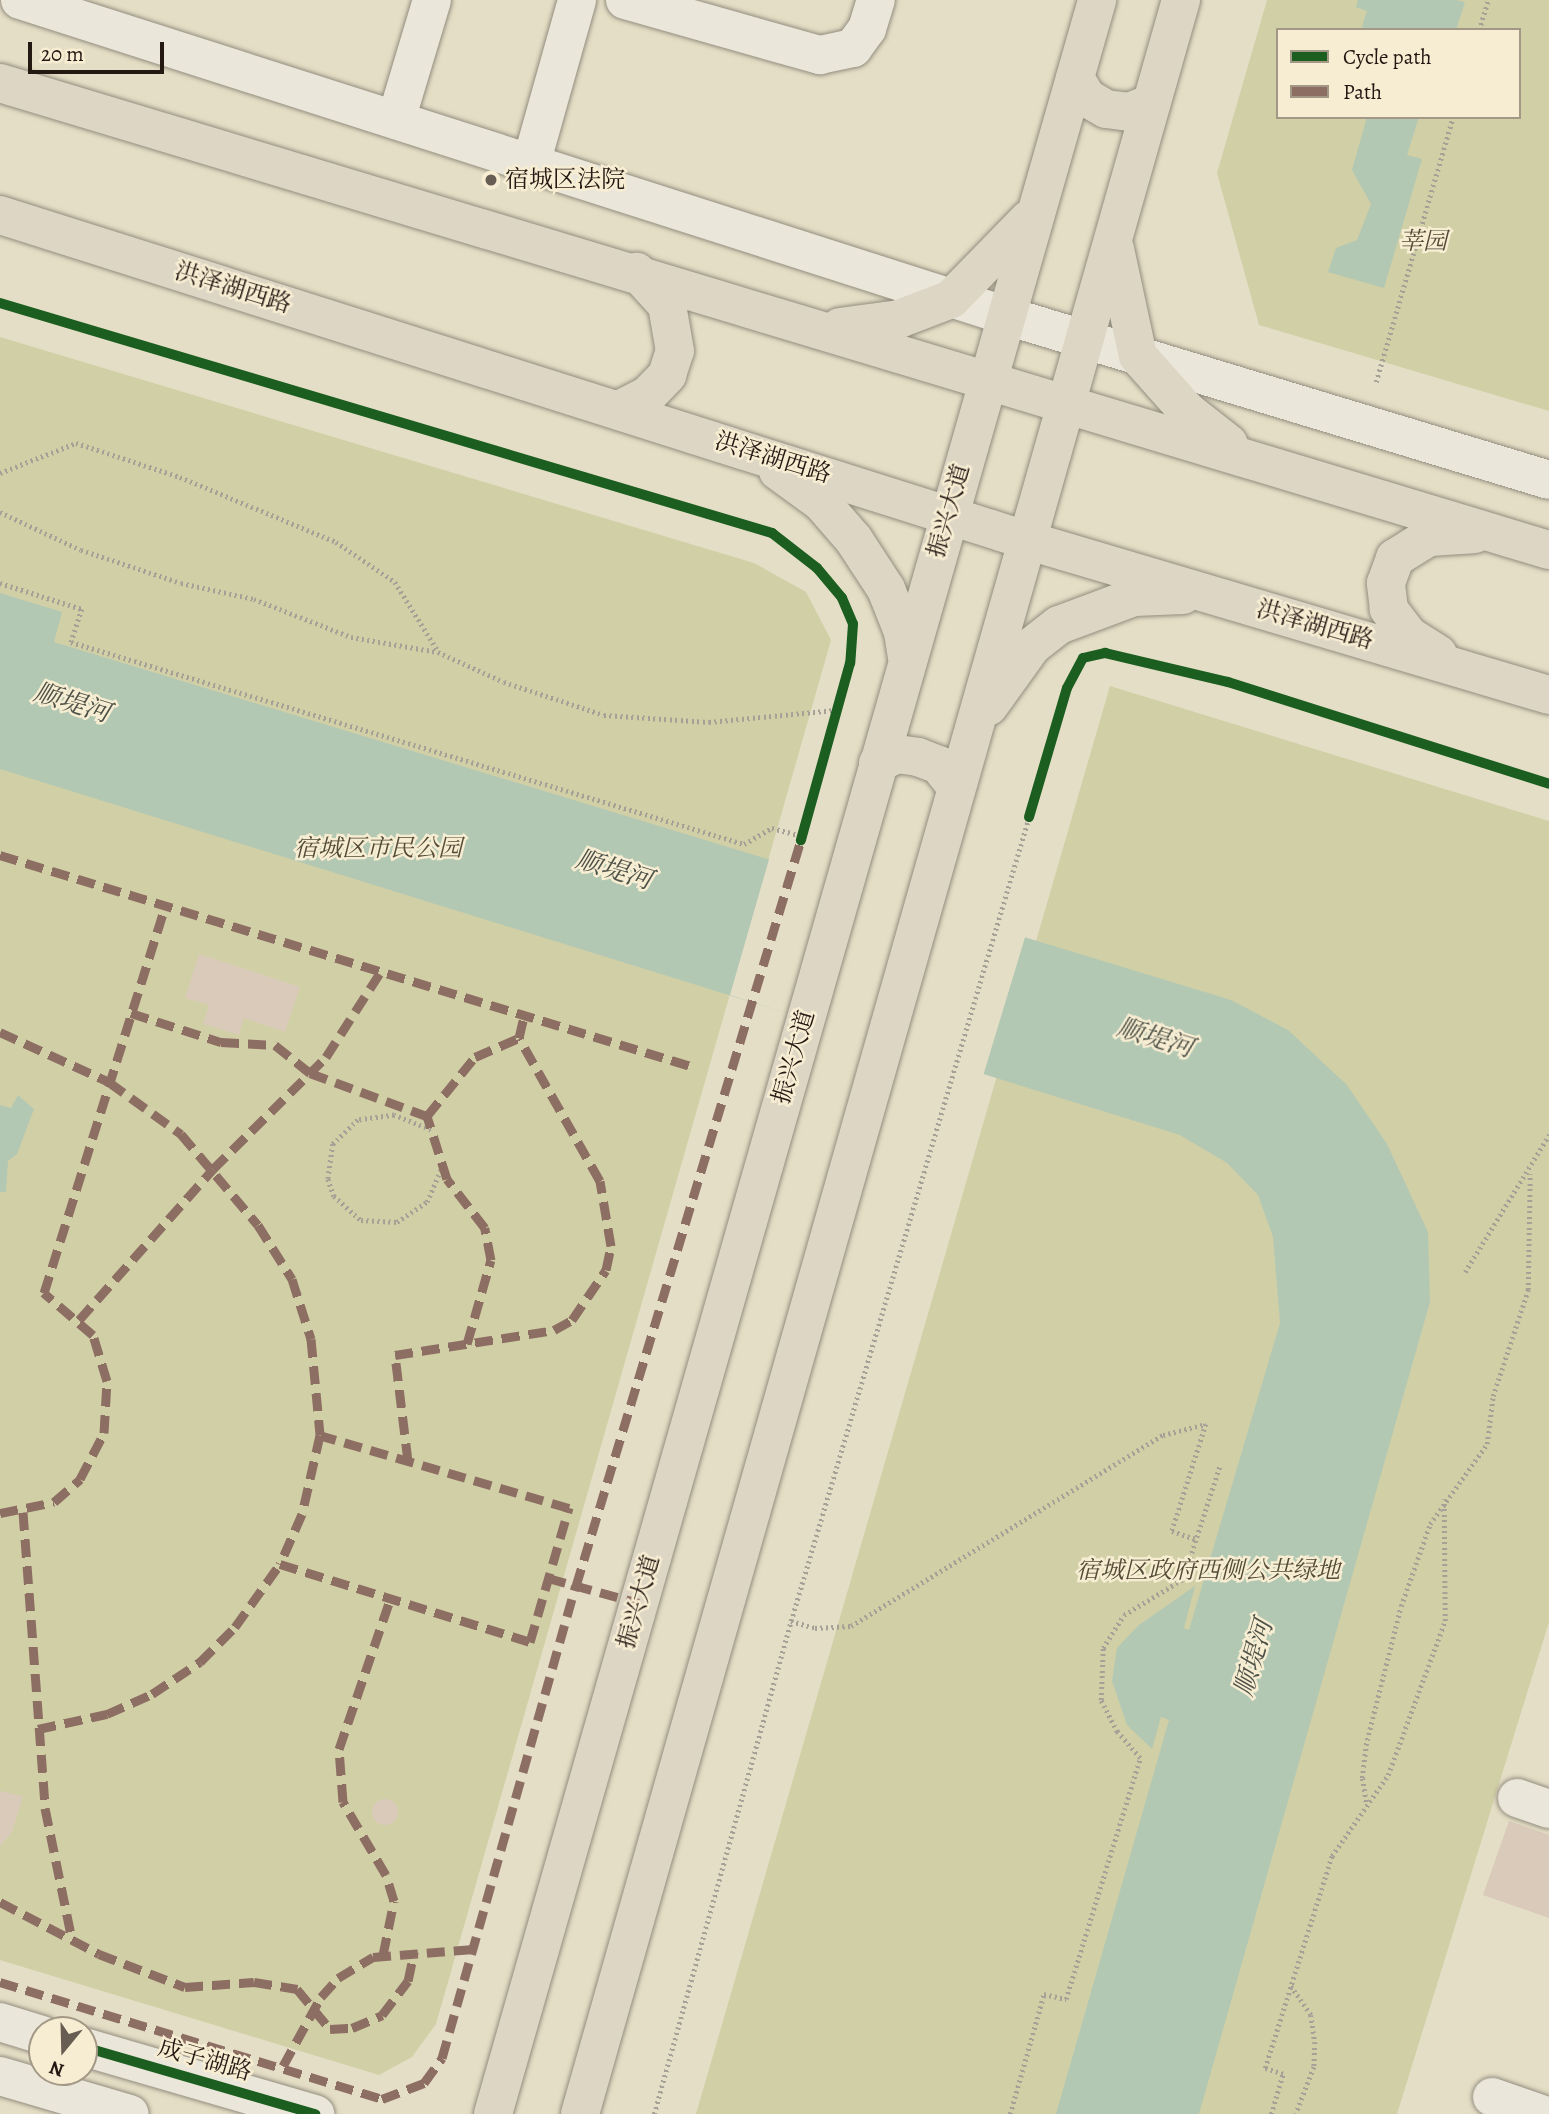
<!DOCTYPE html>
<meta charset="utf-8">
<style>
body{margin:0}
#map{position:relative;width:1549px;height:2114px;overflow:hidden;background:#e5dec6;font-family:Alegreya,"Noto Serif SC",serif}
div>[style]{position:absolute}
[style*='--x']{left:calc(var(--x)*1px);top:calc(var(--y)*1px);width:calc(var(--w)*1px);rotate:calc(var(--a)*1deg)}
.green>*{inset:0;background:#d1cfa6}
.water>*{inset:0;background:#b2c8b3}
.pier>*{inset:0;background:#e5dec6}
.building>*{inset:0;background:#d9caba}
.round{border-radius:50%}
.path>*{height:4.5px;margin-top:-2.25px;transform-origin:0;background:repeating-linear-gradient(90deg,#a5a197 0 2px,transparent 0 5.5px)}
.roads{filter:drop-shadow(0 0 2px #928d7f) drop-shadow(0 0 2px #928d7f)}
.minor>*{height:38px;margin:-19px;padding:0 19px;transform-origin:19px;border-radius:19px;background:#eae6da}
.major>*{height:38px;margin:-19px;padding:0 19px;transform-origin:19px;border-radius:19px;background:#ddd6c5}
.quiet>*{height:9px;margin-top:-4.5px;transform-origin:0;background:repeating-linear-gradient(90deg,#8d6e63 0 18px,transparent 0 27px)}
.cycleway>*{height:10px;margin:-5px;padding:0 5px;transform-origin:5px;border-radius:5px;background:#1b5e20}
.dots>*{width:19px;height:19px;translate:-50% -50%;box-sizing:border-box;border:4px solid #f7edd2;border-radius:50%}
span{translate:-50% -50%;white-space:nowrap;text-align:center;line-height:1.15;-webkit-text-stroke:5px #f7edd2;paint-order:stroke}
.poi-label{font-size:24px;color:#241813}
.left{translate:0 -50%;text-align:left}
.park-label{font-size:24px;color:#534b37;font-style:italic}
.street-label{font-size:24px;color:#241813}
.water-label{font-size:26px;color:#4e5248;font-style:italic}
.legend{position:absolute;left:1276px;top:28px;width:245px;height:91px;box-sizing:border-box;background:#f7edd2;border:2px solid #a39886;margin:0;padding:9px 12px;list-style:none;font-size:21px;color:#241813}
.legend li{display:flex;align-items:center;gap:14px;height:35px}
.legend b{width:35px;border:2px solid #a39886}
.north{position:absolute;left:28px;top:2016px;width:70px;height:70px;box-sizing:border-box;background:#f7edd2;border:2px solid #a39886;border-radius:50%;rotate:199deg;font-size:19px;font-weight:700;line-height:28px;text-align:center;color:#241813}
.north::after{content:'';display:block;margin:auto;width:24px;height:32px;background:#685d52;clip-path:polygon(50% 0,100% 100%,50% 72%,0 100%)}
.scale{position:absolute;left:28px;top:42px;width:136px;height:32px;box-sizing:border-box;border:4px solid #241813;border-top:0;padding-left:9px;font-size:21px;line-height:24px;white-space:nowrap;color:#241813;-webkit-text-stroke:5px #f7edd2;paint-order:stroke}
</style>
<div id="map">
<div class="green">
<div style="clip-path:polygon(evenodd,1267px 0,1549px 0,1549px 411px,1259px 325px,1217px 173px,1267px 0,1278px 30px,1519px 30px,1519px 117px,1278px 117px,1278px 30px)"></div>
<div style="clip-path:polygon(0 337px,754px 563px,806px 592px,831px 640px,436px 2024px,412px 2057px,379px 2075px,0 1960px)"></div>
<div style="clip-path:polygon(1110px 686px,1549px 821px,1549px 1622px,1397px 2114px,696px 2114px)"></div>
</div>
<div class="water">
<div style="clip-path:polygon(1358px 0,1456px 0,1465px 2px,1456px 30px,1361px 30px,1367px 11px,1356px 7px)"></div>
<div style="clip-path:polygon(1367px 117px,1419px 117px,1407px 155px,1422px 159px,1384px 288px,1328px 272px,1336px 248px,1357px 240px,1371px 204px,1352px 170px)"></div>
<div style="clip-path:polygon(0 593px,62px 612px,54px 642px,1231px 1000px,1288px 1030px,1347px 1085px,1387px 1144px,1428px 1232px,1430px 1302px,1199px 2114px,1056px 2114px,1169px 1720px,1161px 1717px,1152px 1749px,1127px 1725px,1112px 1681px,1117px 1648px,1139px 1625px,1195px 1586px,1184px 1628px,1189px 1630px,1280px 1323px,1273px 1237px,1258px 1195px,1227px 1163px,1180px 1135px,0 769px)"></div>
<div style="clip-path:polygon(18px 1095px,34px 1109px,17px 1154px,8px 1161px,6px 1192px,0 1192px,0 1105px,11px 1108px)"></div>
</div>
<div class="pier">
<div style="clip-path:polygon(770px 856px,1026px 934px,983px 1076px,730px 995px)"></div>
</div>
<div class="building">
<div style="clip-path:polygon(199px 954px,300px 987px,285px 1032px,244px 1018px,239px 1035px,203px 1024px,209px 1005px,185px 998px)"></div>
<div style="clip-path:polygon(0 1791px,23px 1796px,12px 1832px,0 1846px)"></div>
<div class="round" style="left:372px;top:1799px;width:26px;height:26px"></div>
<div style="clip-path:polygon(1509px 1821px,1549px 1835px,1549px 1918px,1483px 1895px)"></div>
</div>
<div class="path">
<div style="--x:1479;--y:30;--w:31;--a:-73"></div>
<div style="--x:1376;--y:382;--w:276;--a:-73.8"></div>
<div style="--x:0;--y:473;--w:82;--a:-21.5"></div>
<div style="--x:76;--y:443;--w:109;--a:18.1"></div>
<div style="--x:180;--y:477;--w:169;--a:22.6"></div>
<div style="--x:336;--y:542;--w:71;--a:34.1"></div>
<div style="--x:395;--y:582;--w:81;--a:58.1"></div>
<div style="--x:0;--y:512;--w:89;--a:25.1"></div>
<div style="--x:81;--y:550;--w:105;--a:18.3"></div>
<div style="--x:181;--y:583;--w:75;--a:12.4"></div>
<div style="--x:254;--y:599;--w:104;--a:21.4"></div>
<div style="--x:351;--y:637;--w:88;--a:9.8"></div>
<div style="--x:438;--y:652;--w:72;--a:24.4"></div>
<div style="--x:504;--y:682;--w:105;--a:18.3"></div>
<div style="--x:604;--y:715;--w:105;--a:3.8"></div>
<div style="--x:709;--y:722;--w:129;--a:-5.4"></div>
<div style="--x:0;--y:583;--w:86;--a:17.6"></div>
<div style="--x:82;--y:609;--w:35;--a:108"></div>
<div style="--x:71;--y:642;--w:703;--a:16.71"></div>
<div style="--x:744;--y:844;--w:32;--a:-30"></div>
<div style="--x:772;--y:828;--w:31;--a:15"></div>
<div style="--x:431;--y:1130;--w:40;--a:-158"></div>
<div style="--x:394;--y:1115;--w:36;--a:172"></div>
<div style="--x:358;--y:1120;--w:35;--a:136"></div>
<div style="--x:333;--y:1144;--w:35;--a:98"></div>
<div style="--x:328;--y:1179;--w:18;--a:71"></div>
<div style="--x:334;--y:1196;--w:36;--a:42"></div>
<div style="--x:361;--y:1220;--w:36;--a:3"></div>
<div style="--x:397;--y:1222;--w:36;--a:-34"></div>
<div style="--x:427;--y:1202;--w:38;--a:-67"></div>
<div style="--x:1465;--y:1272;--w:161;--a:-58.5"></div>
<div style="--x:791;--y:1621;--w:25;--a:16"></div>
<div style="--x:815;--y:1628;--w:36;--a:-3"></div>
<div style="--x:851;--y:1626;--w:366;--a:-31.5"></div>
<div style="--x:1163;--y:1435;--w:44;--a:-14.3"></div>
<div style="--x:1206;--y:1424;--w:112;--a:107.6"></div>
<div style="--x:1172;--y:1531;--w:24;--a:19"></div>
<div style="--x:1366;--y:1802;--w:24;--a:-99"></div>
<div style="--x:1362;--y:1778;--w:38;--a:-83"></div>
<div style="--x:1367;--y:1740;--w:138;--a:-75.8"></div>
<div style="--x:1401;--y:1606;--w:87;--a:-70.5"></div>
<div style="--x:1430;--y:1524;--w:98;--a:-54.5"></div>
<div style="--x:1487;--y:1444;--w:48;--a:-82.9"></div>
<div style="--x:1493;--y:1396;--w:112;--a:-71.7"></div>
<div style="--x:1528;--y:1290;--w:116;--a:-89"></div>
<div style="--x:1291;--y:1986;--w:35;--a:55"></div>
<div style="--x:1311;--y:2015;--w:27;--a:82"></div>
<div style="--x:1315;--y:2042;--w:25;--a:92"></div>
<div style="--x:1314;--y:2067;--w:50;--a:111"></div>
<div style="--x:654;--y:2114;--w:512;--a:-74.47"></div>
<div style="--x:791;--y:1621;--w:838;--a:-73.51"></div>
<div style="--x:1010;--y:2114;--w:125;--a:-74.2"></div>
<div style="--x:1044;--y:1994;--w:23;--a:13"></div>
<div style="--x:1066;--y:1999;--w:252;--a:-72.9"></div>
<div style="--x:1140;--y:1758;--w:35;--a:-131"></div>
<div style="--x:1117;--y:1732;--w:36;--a:-117"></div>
<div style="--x:1101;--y:1700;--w:52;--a:-87.8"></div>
<div style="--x:1103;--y:1648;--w:39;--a:-58"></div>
<div style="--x:1124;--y:1615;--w:69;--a:-31.4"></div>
<div style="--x:1183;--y:1579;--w:120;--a:-72"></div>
<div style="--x:1271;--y:2114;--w:42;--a:-73.3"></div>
<div style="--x:1283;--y:2074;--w:19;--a:-162"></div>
<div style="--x:1265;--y:2068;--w:222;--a:-72.5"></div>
<div style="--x:1332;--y:1856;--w:98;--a:-55.3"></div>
<div style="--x:1388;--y:1775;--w:164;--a:-69.7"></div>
<div style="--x:1445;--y:1621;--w:122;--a:-90.5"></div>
</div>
<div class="roads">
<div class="minor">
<div style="--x:20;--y:0;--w:1036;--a:17.75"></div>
<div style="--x:1007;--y:316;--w:566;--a:16.83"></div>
<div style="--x:625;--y:0;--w:203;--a:15.8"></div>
<div style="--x:820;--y:55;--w:34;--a:-12"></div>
<div style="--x:853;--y:48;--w:24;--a:-54"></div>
<div style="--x:867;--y:29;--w:30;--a:-73"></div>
<div style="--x:396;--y:120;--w:125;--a:-73.3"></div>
<div style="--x:531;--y:164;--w:170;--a:-74.3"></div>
<div style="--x:1517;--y:1798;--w:34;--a:19"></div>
<div style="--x:0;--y:2022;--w:44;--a:17.2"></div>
<div style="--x:84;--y:2047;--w:241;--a:16.2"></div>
<div style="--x:0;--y:2076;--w:135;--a:16.3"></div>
<div style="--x:1492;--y:2097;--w:52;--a:19.1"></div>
</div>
<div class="major">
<div style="--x:1075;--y:78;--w:23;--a:59"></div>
<div style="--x:1087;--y:98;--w:22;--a:30"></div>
<div style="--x:1106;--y:109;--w:23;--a:7"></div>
<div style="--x:1129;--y:112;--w:24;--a:-22"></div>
<div style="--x:0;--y:83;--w:1618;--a:16.78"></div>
<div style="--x:0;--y:215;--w:1076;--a:17.58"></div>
<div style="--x:1026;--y:540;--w:545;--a:16.51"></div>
<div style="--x:1115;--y:249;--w:109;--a:77.9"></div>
<div style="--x:1138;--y:356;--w:74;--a:48.3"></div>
<div style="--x:1187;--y:411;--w:53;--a:38.2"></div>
<div style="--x:840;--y:327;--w:60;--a:-7.7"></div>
<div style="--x:899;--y:319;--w:56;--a:-21"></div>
<div style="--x:951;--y:299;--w:112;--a:-45.7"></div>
<div style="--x:619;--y:410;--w:33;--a:-27"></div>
<div style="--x:648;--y:395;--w:28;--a:-46"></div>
<div style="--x:667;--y:375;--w:25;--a:-72"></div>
<div style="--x:675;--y:351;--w:47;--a:-99.9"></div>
<div style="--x:667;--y:305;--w:45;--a:-132.3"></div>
<div style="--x:778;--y:471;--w:54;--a:36"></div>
<div style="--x:822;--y:503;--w:49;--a:49.1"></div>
<div style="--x:854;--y:540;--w:59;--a:56.9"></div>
<div style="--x:886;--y:589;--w:46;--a:68.4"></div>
<div style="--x:903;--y:632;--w:25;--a:81"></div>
<div style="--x:1438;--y:654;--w:34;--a:-148"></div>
<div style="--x:1409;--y:636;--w:34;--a:-127"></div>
<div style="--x:1389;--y:609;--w:26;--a:-97"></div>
<div style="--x:1386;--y:583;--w:27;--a:-70"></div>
<div style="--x:1395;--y:558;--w:40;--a:-32"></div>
<div style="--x:1429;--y:537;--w:46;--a:-3.7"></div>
<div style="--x:989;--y:706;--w:74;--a:-54.4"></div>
<div style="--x:1032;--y:646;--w:34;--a:-38"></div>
<div style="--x:1059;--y:625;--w:80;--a:-20.5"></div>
<div style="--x:1134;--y:597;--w:49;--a:-2.3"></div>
<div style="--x:878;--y:763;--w:21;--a:-25"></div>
<div style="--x:897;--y:754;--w:21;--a:8"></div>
<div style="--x:918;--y:757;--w:22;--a:21"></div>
<div style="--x:939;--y:765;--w:28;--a:52"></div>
<div style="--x:493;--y:2114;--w:2199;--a:-74.05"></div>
<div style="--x:580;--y:2114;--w:2198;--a:-74.13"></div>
</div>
</div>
<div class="quiet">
<div style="--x:0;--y:855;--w:726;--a:16.99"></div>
<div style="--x:131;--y:1013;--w:95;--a:17.9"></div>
<div style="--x:221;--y:1042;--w:54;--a:3.2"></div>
<div style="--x:275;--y:1045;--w:45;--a:38.7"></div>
<div style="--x:310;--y:1073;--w:125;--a:20.2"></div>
<div style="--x:0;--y:1032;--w:120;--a:24.6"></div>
<div style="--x:109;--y:1082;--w:89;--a:35.8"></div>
<div style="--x:181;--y:1134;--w:119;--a:49.8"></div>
<div style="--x:258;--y:1225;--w:64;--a:57.8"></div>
<div style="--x:292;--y:1279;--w:63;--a:72.4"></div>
<div style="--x:311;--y:1339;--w:96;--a:84.6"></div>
<div style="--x:320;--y:1435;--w:81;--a:102.8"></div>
<div style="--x:302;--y:1514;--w:55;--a:113.7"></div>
<div style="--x:79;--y:1320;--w:202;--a:-48.4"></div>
<div style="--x:213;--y:1169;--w:159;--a:-44.7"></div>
<div style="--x:326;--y:1057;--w:100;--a:-57.3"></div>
<div style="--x:467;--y:1344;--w:87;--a:-74.1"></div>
<div style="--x:491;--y:1260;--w:33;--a:-101"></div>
<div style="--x:485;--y:1228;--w:62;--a:-127.8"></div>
<div style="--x:447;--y:1179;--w:66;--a:-107.6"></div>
<div style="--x:427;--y:1116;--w:76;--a:-50.9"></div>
<div style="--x:475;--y:1057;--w:48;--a:-23.4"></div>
<div style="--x:408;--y:1461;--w:107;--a:-97"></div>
<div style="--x:395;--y:1355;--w:161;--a:-8.9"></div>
<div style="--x:554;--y:1330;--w:21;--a:-29"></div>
<div style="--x:572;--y:1320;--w:60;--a:-55.8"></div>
<div style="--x:606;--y:1270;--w:25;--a:-78"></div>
<div style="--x:611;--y:1246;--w:66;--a:-99.6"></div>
<div style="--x:600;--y:1181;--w:164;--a:-119.5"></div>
<div style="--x:519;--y:1038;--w:22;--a:-77"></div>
<div style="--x:23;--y:1512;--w:297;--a:85.7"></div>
<div style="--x:45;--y:1808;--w:134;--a:78.4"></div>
<div style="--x:0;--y:1513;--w:55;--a:-11.5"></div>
<div style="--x:54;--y:1502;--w:35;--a:-41"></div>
<div style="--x:80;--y:1479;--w:52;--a:-62.4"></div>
<div style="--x:104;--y:1433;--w:52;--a:-86.7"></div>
<div style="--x:107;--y:1381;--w:48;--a:-106.9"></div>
<div style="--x:93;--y:1335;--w:65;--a:-139.4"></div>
<div style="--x:44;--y:1293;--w:405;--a:-72.6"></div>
<div style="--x:548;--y:1578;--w:94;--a:15.4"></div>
<div style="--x:38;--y:1729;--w:71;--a:-12.3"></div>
<div style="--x:107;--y:1714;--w:49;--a:-24"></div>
<div style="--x:152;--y:1694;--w:58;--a:-33.7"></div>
<div style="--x:200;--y:1662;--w:49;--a:-45"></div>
<div style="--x:235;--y:1627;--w:77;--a:-54.5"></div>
<div style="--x:280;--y:1564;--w:262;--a:17.3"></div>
<div style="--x:530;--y:1642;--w:140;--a:-73.8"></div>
<div style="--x:569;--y:1508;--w:259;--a:-163.7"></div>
<div style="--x:0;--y:1902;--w:112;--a:27.7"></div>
<div style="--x:99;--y:1954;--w:92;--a:21"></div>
<div style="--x:185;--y:1987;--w:69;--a:-4.1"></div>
<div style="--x:254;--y:1982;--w:44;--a:9.2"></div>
<div style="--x:297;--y:1989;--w:52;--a:50.5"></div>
<div style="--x:330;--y:2029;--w:22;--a:-3"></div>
<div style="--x:352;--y:2028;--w:33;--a:-23"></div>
<div style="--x:382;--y:2015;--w:43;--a:-52.6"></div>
<div style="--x:408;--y:1981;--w:30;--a:-78"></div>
<div style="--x:383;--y:1955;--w:55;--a:-78.5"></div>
<div style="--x:394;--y:1901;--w:27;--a:-107"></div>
<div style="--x:386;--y:1875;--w:85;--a:-120.5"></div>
<div style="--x:343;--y:1802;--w:53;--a:-94.3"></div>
<div style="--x:339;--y:1749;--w:157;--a:-71.1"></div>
<div style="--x:0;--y:1982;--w:400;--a:17"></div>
<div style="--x:382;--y:2099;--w:45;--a:-20.9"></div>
<div style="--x:424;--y:2083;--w:31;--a:-54"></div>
<div style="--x:442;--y:2058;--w:491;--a:-74.2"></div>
<div style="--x:576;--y:1586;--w:779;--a:-73.22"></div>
<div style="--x:283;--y:2066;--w:79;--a:-61.2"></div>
<div style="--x:321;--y:1997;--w:25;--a:-48"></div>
<div style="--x:338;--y:1978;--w:41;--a:-31"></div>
<div style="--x:373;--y:1957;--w:101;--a:-4.5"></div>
</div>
<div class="cycleway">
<div style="--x:0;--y:303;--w:806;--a:16.59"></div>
<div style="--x:772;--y:533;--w:57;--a:37.9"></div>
<div style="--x:817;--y:568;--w:39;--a:50"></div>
<div style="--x:842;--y:598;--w:28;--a:67"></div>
<div style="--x:853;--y:624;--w:39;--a:94"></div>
<div style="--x:850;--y:663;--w:184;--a:105.5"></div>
<div style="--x:1029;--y:817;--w:134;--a:-73.6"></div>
<div style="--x:1067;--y:688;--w:34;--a:-62"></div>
<div style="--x:1083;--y:658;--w:23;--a:-13"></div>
<div style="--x:1105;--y:653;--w:126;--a:13.3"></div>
<div style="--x:1228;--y:682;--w:337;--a:17.6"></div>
<div style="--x:84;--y:2047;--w:241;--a:16.2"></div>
</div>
<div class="dots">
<div style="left:491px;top:180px;background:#685d52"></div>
</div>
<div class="poi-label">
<span class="left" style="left:505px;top:180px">宿城区法院</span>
</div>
<div class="park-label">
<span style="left:1423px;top:242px">莘园</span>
<span style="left:378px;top:849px">宿城区市民公园</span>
<span style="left:1208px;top:1571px">宿城区政府西侧公共绿地</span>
</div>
<div class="street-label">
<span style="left:233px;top:288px;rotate:17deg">洪泽湖西路</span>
<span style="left:773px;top:458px;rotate:17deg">洪泽湖西路</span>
<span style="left:949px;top:511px;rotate:-74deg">振兴大道</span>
<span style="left:1315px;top:625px;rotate:16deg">洪泽湖西路</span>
<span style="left:794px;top:1057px;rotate:-74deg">振兴大道</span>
<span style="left:639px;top:1602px;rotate:-74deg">振兴大道</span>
<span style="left:205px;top:2060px;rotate:16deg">成子湖路</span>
</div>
<div class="water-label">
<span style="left:72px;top:703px;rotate:17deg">顺堤河</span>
<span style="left:614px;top:870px;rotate:17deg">顺堤河</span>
<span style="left:1155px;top:1038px;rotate:17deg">顺堤河</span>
<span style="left:1254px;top:1658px;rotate:-74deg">顺堤河</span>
</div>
<ul class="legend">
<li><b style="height:9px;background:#1b5e20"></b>Cycle path</li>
<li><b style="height:9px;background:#8d6e63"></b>Path</li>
</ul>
<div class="north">N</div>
<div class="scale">20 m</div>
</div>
